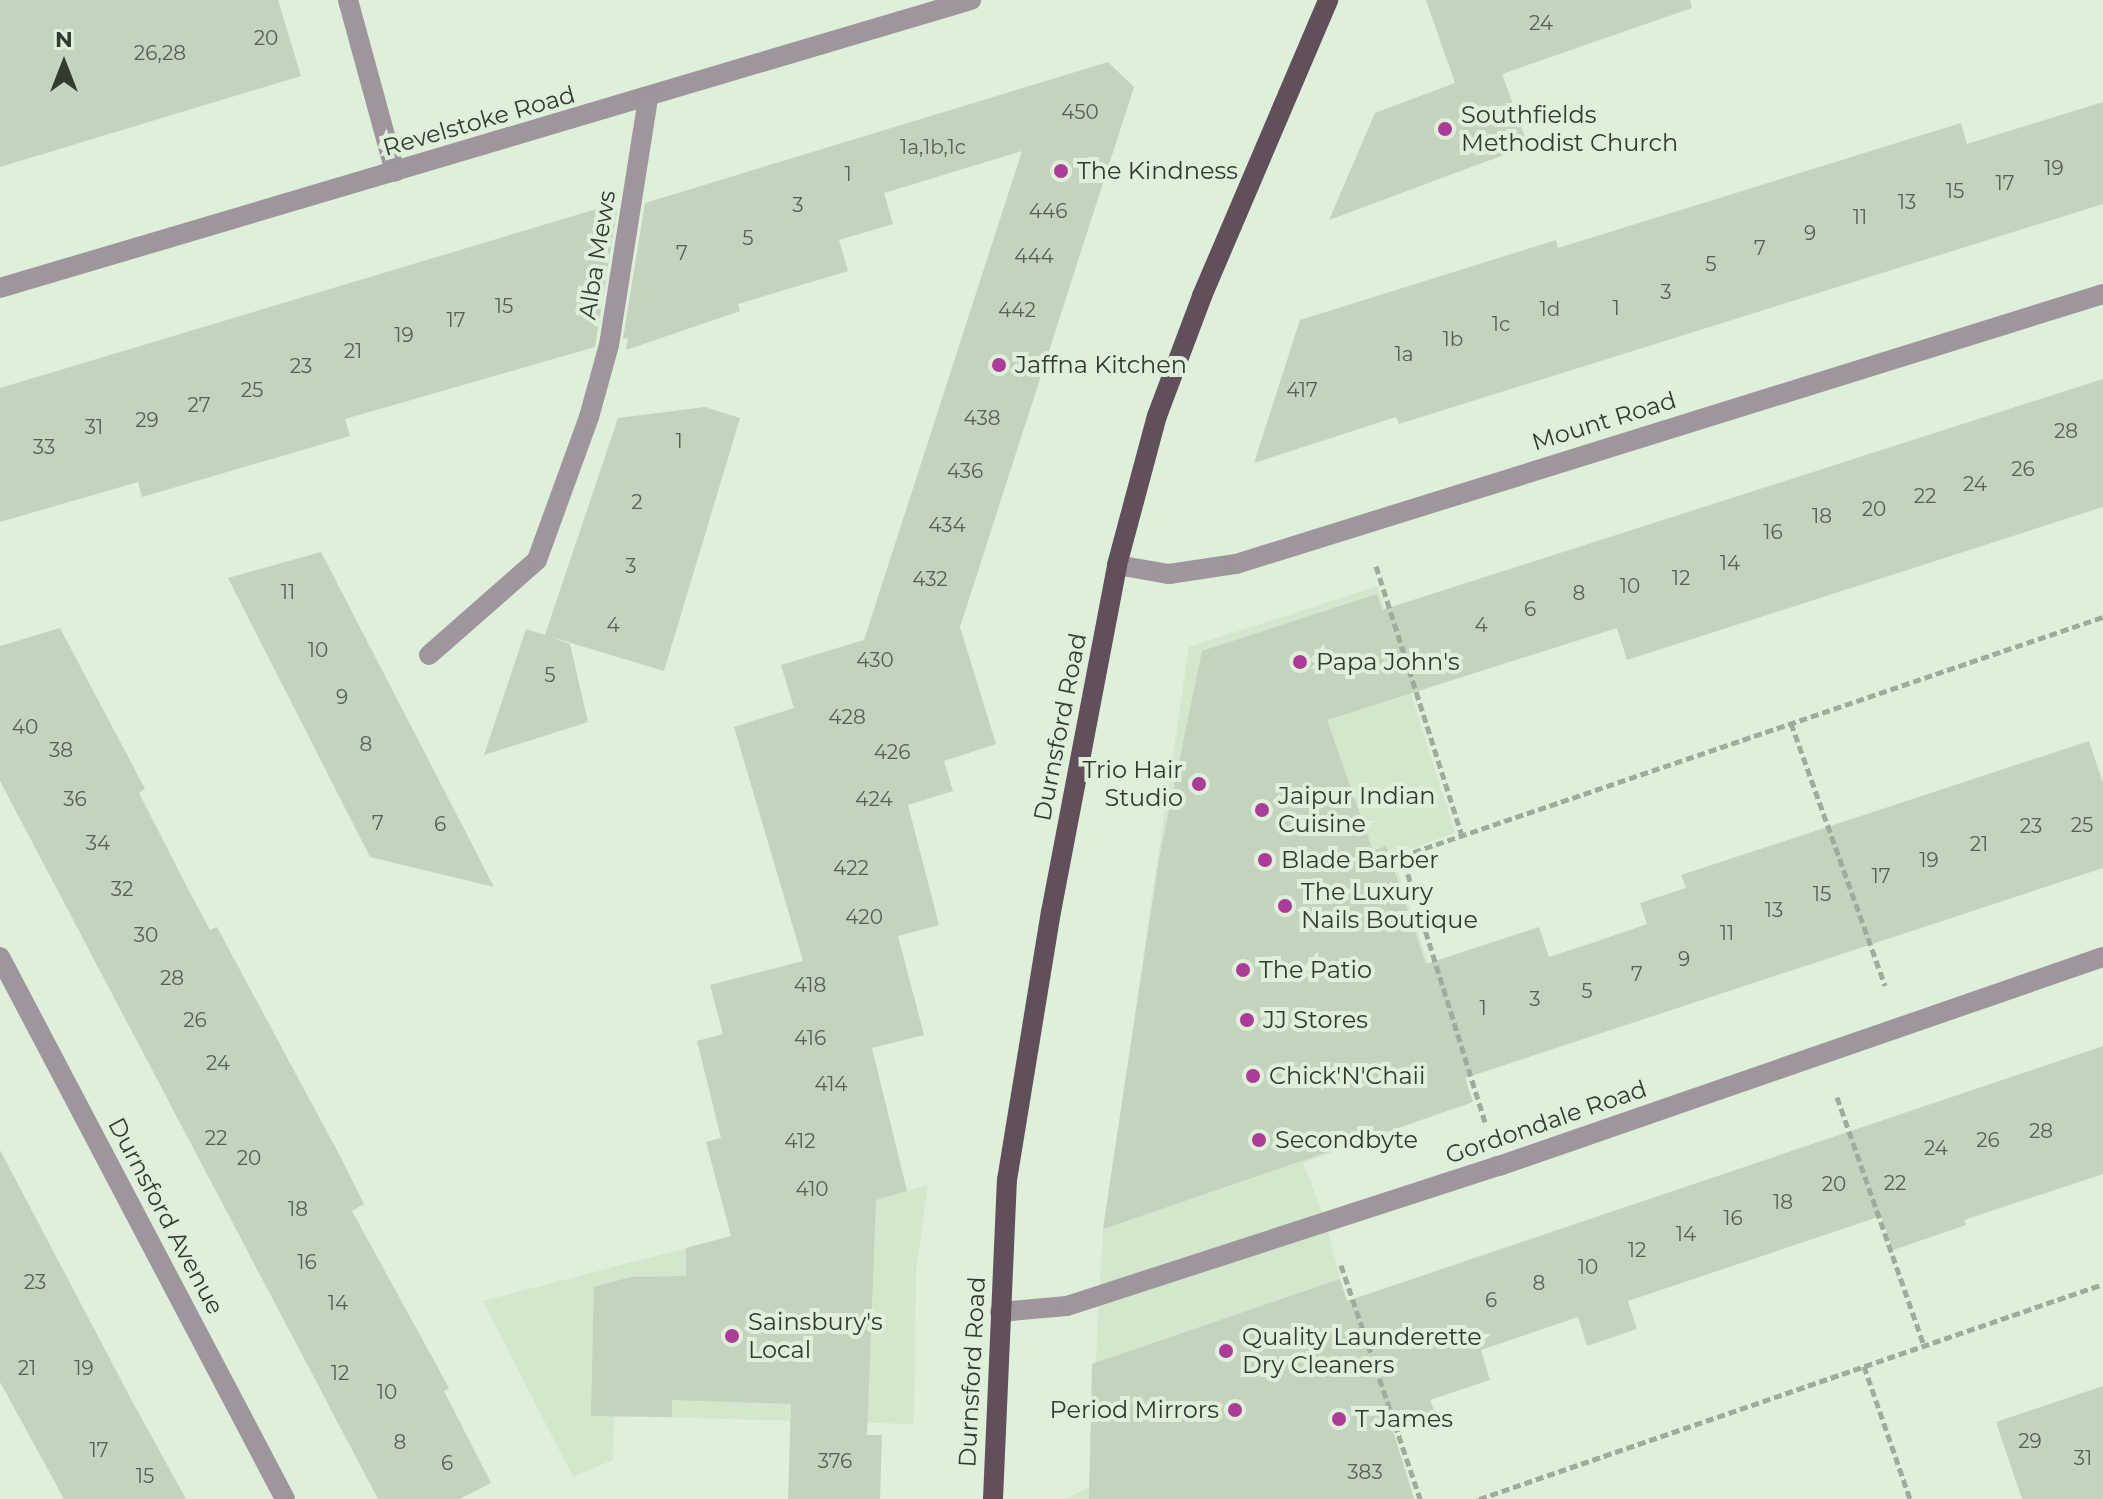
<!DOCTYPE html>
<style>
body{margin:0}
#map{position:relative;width:2103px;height:1499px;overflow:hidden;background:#dff0da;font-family:Montserrat,sans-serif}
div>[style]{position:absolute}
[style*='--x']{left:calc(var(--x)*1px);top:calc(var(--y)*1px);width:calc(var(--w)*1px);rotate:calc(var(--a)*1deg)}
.built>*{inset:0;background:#d2e7cb}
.building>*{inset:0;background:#c3d3bd}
.path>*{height:5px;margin-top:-2.5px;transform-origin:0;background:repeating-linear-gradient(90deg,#9fac9b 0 8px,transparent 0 12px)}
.minor>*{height:20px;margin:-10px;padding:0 10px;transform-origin:10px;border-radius:10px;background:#9f959c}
.major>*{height:20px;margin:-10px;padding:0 10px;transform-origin:10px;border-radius:10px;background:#61505c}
.dots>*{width:22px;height:22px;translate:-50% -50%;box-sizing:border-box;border:4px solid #dff0da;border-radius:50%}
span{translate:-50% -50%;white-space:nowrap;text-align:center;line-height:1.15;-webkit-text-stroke:8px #dff0da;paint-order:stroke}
.number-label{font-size:20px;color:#586055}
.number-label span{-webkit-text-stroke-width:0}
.poi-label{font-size:24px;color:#343a32}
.left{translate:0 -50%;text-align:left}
.right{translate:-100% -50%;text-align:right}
.street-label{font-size:24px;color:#343a32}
.north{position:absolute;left:24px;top:24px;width:80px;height:80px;-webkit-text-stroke:6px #dff0da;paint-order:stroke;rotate:0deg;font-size:22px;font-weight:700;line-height:32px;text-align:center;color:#343a32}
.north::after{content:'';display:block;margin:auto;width:28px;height:36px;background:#343a32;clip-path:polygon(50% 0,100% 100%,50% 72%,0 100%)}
</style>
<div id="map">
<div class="built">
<div style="clip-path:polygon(1377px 586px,1455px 833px,1393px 855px,1473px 1102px,1303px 1163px,1326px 1222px,1340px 1279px,1414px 1499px,1065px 1499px,1089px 1487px,1103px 1228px,1189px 647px)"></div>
<div style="clip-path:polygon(928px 1185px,916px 1271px,914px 1424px,614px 1416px,613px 1460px,573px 1477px,483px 1301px)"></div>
</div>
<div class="building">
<div style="clip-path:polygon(0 0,278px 0,301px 76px,0 167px)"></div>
<div style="clip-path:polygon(1426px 0,1690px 0,1692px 8px,1502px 74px,1528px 146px,1329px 220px,1375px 113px,1455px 83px)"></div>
<div style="clip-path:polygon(1108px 62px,1134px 87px,960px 627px,996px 744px,944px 761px,953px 791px,908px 805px,939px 925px,898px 936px,924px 1035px,872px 1048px,907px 1191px,876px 1200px,867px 1435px,882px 1435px,880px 1499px,788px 1499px,791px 1404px,672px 1400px,672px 1417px,591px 1416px,594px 1287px,631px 1277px,686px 1276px,686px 1248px,731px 1236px,706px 1142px,721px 1138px,697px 1041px,723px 1034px,710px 985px,803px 961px,734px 727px,794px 708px,781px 665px,864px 640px,1022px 151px,884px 193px,893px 224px,839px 240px,848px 271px,738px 304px,740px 311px,626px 350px,628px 338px,623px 339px,645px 203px)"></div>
<div style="clip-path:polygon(2103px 102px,2103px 204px,1399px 424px,1396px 417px,1254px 463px,1300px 320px,1556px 240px,1558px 248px,1961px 123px,1967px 144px)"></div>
<div style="clip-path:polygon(610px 205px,609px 212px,617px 210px,595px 347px,345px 419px,350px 436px,142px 497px,138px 482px,0 522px,0 388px)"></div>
<div style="clip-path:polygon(2103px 379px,2103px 507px,1627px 660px,1617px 628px,1327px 720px,1373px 851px,1386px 846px,1426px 964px,1539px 927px,1549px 957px,1598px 941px,1647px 924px,1640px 903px,1686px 888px,1681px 875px,2089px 741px,2103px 783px,2103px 868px,1465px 1078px,1473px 1102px,1103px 1229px,1159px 859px,1202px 651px,1377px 594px,1382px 610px)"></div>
<div style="clip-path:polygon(705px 407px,740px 418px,664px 671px,548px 636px,570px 644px,588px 722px,484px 755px,526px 629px,545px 635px,618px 418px)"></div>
<div style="clip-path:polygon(321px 552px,397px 699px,494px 887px,370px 857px,228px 578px)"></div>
<div style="clip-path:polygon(60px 628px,145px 789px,139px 793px,186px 885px,210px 930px,217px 927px,341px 1158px,364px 1204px,352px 1211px,449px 1388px,444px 1391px,491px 1483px,460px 1499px,378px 1499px,0 781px,0 646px)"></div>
<div style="clip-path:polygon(2103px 1046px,2103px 1174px,1964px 1220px,1966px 1225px,1893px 1250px,1881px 1216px,1628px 1301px,1637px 1329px,1587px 1346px,1578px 1317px,1481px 1350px,1490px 1380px,1430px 1400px,1435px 1413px,1392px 1427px,1414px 1499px,1089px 1499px,1092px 1364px,1340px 1279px,1347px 1301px)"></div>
<div style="clip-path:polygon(0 1150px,131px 1399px,186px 1499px,64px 1499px,0 1382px)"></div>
<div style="clip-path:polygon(2103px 1386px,2103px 1499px,2022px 1499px,1996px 1422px)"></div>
</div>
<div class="path">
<div style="--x:1376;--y:566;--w:282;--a:72.3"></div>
<div style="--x:1791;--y:723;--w:279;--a:70.3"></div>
<div style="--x:1837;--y:1097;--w:263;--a:70.7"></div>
<div style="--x:1485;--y:1122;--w:279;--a:-107.3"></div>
<div style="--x:1402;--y:856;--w:741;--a:-18.83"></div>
<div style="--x:1341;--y:1265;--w:247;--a:71.3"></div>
<div style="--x:1864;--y:1366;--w:141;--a:70.9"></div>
<div style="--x:1479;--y:1499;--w:660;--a:-19.01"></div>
</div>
<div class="minor">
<div style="--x:348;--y:0;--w:178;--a:74.7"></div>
<div style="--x:0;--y:288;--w:1013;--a:-16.52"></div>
<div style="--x:1117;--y:565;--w:53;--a:9.8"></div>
<div style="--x:1169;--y:574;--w:68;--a:-8.5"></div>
<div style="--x:1236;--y:564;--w:908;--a:-17.3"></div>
<div style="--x:429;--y:655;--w:144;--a:-41.3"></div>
<div style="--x:537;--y:560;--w:152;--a:-70"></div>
<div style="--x:589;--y:417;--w:75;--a:-74.5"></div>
<div style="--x:609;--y:345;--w:248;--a:-81"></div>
<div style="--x:0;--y:957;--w:612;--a:62.26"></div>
<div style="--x:1000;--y:1312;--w:67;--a:-5.1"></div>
<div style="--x:1067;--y:1306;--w:454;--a:-18"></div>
<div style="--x:1499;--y:1166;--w:639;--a:-19.09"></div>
</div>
<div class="major">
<div style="--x:993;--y:1499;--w:319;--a:-87.5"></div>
<div style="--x:1007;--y:1180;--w:272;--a:-80.7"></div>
<div style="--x:1051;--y:912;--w:353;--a:-79.2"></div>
<div style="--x:1117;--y:565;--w:154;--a:-75"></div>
<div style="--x:1157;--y:416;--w:128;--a:-69.4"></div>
<div style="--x:1202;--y:296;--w:322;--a:-66.9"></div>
</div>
<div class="dots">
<div style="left:1445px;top:129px;background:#ad3c98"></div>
<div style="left:1061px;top:171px;background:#ad3c98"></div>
<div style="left:999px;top:365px;background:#ad3c98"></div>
<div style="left:1300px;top:662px;background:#ad3c98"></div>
<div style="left:1199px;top:784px;background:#ad3c98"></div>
<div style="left:1262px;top:810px;background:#ad3c98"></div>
<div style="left:1265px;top:860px;background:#ad3c98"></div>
<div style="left:1285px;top:906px;background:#ad3c98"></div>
<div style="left:1243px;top:970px;background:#ad3c98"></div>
<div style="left:1247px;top:1020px;background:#ad3c98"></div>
<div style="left:1253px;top:1076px;background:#ad3c98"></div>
<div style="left:1259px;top:1140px;background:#ad3c98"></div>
<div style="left:732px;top:1336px;background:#ad3c98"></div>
<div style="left:1226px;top:1351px;background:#ad3c98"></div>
<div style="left:1235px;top:1410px;background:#ad3c98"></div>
<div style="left:1339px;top:1419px;background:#ad3c98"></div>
</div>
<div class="number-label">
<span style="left:1541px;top:23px">24</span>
<span style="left:266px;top:38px">20</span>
<span style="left:160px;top:53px">26,28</span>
<span style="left:1080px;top:112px">450</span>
<span style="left:933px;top:147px">1a,1b,1c</span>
<span style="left:2054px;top:168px">19</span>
<span style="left:848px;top:174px">1</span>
<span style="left:2005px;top:183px">17</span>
<span style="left:1955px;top:191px">15</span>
<span style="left:1907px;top:202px">13</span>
<span style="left:798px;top:205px">3</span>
<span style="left:1048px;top:211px">446</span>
<span style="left:1860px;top:217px">11</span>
<span style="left:1810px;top:233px">9</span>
<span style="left:748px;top:238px">5</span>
<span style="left:1760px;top:248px">7</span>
<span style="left:682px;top:253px">7</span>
<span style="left:1034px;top:256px">444</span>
<span style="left:1711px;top:264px">5</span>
<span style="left:1666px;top:292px">3</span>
<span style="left:504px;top:306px">15</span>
<span style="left:1616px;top:308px">1</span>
<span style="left:1550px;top:309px">1d</span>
<span style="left:1017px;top:310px">442</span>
<span style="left:456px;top:320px">17</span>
<span style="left:1501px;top:324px">1c</span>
<span style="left:404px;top:335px">19</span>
<span style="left:1453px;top:339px">1b</span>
<span style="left:353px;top:351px">21</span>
<span style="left:1404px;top:354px">1a</span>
<span style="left:301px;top:366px">23</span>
<span style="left:252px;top:390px">25</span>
<span style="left:1302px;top:390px">417</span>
<span style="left:199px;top:405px">27</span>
<span style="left:982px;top:418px">438</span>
<span style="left:147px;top:420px">29</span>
<span style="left:94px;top:427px">31</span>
<span style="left:2066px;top:431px">28</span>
<span style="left:679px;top:441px">1</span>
<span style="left:44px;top:447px">33</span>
<span style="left:2023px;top:469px">26</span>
<span style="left:965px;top:471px">436</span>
<span style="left:1975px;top:484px">24</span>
<span style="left:1925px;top:496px">22</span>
<span style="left:637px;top:502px">2</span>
<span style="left:1874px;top:509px">20</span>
<span style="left:1822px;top:516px">18</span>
<span style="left:947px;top:525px">434</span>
<span style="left:1773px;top:532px">16</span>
<span style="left:1730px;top:563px">14</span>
<span style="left:631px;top:566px">3</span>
<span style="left:1681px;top:578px">12</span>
<span style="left:930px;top:579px">432</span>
<span style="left:1630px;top:586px">10</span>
<span style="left:288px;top:592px">11</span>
<span style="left:1579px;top:593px">8</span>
<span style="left:1530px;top:609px">6</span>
<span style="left:613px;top:625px">4</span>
<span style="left:1481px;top:625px">4</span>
<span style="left:318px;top:650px">10</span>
<span style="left:875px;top:660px">430</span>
<span style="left:550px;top:675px">5</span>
<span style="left:342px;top:697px">9</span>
<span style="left:847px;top:717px">428</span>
<span style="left:25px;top:727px">40</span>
<span style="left:366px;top:744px">8</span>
<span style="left:61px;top:750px">38</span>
<span style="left:892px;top:752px">426</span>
<span style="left:75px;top:799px">36</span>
<span style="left:874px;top:799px">424</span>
<span style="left:378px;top:823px">7</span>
<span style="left:440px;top:824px">6</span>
<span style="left:2082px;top:825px">25</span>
<span style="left:2031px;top:826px">23</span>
<span style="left:98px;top:843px">34</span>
<span style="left:1979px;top:844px">21</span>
<span style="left:1929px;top:860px">19</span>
<span style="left:851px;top:868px">422</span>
<span style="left:1881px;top:876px">17</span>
<span style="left:122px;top:889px">32</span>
<span style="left:1822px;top:894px">15</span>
<span style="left:1774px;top:910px">13</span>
<span style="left:864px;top:917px">420</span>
<span style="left:1727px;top:933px">11</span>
<span style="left:146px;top:935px">30</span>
<span style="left:1684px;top:959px">9</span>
<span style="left:1637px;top:974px">7</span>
<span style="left:172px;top:978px">28</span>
<span style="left:810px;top:985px">418</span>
<span style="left:1587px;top:991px">5</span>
<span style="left:1535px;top:999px">3</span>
<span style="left:1483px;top:1008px">1</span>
<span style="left:195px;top:1020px">26</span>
<span style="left:810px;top:1038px">416</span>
<span style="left:218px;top:1063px">24</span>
<span style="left:831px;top:1084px">414</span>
<span style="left:2041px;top:1131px">28</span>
<span style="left:216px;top:1138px">22</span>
<span style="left:1988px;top:1140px">26</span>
<span style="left:800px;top:1141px">412</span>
<span style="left:1936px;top:1148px">24</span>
<span style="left:249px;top:1158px">20</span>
<span style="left:1895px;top:1183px">22</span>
<span style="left:1834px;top:1184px">20</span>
<span style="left:812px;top:1189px">410</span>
<span style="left:1783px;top:1202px">18</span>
<span style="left:298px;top:1209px">18</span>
<span style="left:1733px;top:1218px">16</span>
<span style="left:1686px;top:1234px">14</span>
<span style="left:1637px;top:1250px">12</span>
<span style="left:307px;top:1262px">16</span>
<span style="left:1588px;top:1267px">10</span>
<span style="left:35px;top:1282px">23</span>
<span style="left:1539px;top:1283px">8</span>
<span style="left:1491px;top:1300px">6</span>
<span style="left:338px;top:1303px">14</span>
<span style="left:27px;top:1368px">21</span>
<span style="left:84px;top:1368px">19</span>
<span style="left:340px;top:1373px">12</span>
<span style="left:387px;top:1392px">10</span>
<span style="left:2030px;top:1441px">29</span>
<span style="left:400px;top:1442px">8</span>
<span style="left:99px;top:1450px">17</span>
<span style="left:2083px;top:1458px">31</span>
<span style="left:835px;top:1461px">376</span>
<span style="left:447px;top:1463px">6</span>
<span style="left:1365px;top:1472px">383</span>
<span style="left:145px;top:1476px">15</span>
</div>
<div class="poi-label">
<span class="left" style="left:1461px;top:129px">Southfields<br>Methodist Church</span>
<span class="left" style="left:1077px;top:171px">The Kindness</span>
<span class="left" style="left:1015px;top:365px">Jaffna Kitchen</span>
<span class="left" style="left:1316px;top:662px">Papa John's</span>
<span class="right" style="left:1183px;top:784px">Trio Hair<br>Studio</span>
<span class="left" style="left:1278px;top:810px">Jaipur Indian<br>Cuisine</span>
<span class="left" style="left:1281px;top:860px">Blade Barber</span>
<span class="left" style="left:1301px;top:906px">The Luxury<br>Nails Boutique</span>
<span class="left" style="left:1259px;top:970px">The Patio</span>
<span class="left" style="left:1263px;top:1020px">JJ Stores</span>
<span class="left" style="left:1269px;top:1076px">Chick'N'Chaii</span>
<span class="left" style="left:1275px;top:1140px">Secondbyte</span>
<span class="left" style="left:748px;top:1336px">Sainsbury's<br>Local</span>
<span class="left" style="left:1242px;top:1351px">Quality Launderette<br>Dry Cleaners</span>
<span class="right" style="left:1219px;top:1410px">Period Mirrors</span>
<span class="left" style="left:1355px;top:1419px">T James</span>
</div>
<div class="street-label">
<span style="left:479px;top:121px;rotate:-16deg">Revelstoke Road</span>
<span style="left:597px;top:255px;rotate:-81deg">Alba Mews</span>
<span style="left:1604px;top:421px;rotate:-17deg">Mount Road</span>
<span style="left:1060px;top:727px;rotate:-79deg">Durnsford Road</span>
<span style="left:1546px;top:1122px;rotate:-19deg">Gordondale Road</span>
<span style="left:166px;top:1216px;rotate:62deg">Durnsford Avenue</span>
<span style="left:972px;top:1372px;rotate:-87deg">Durnsford Road</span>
</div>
<div class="north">N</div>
</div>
